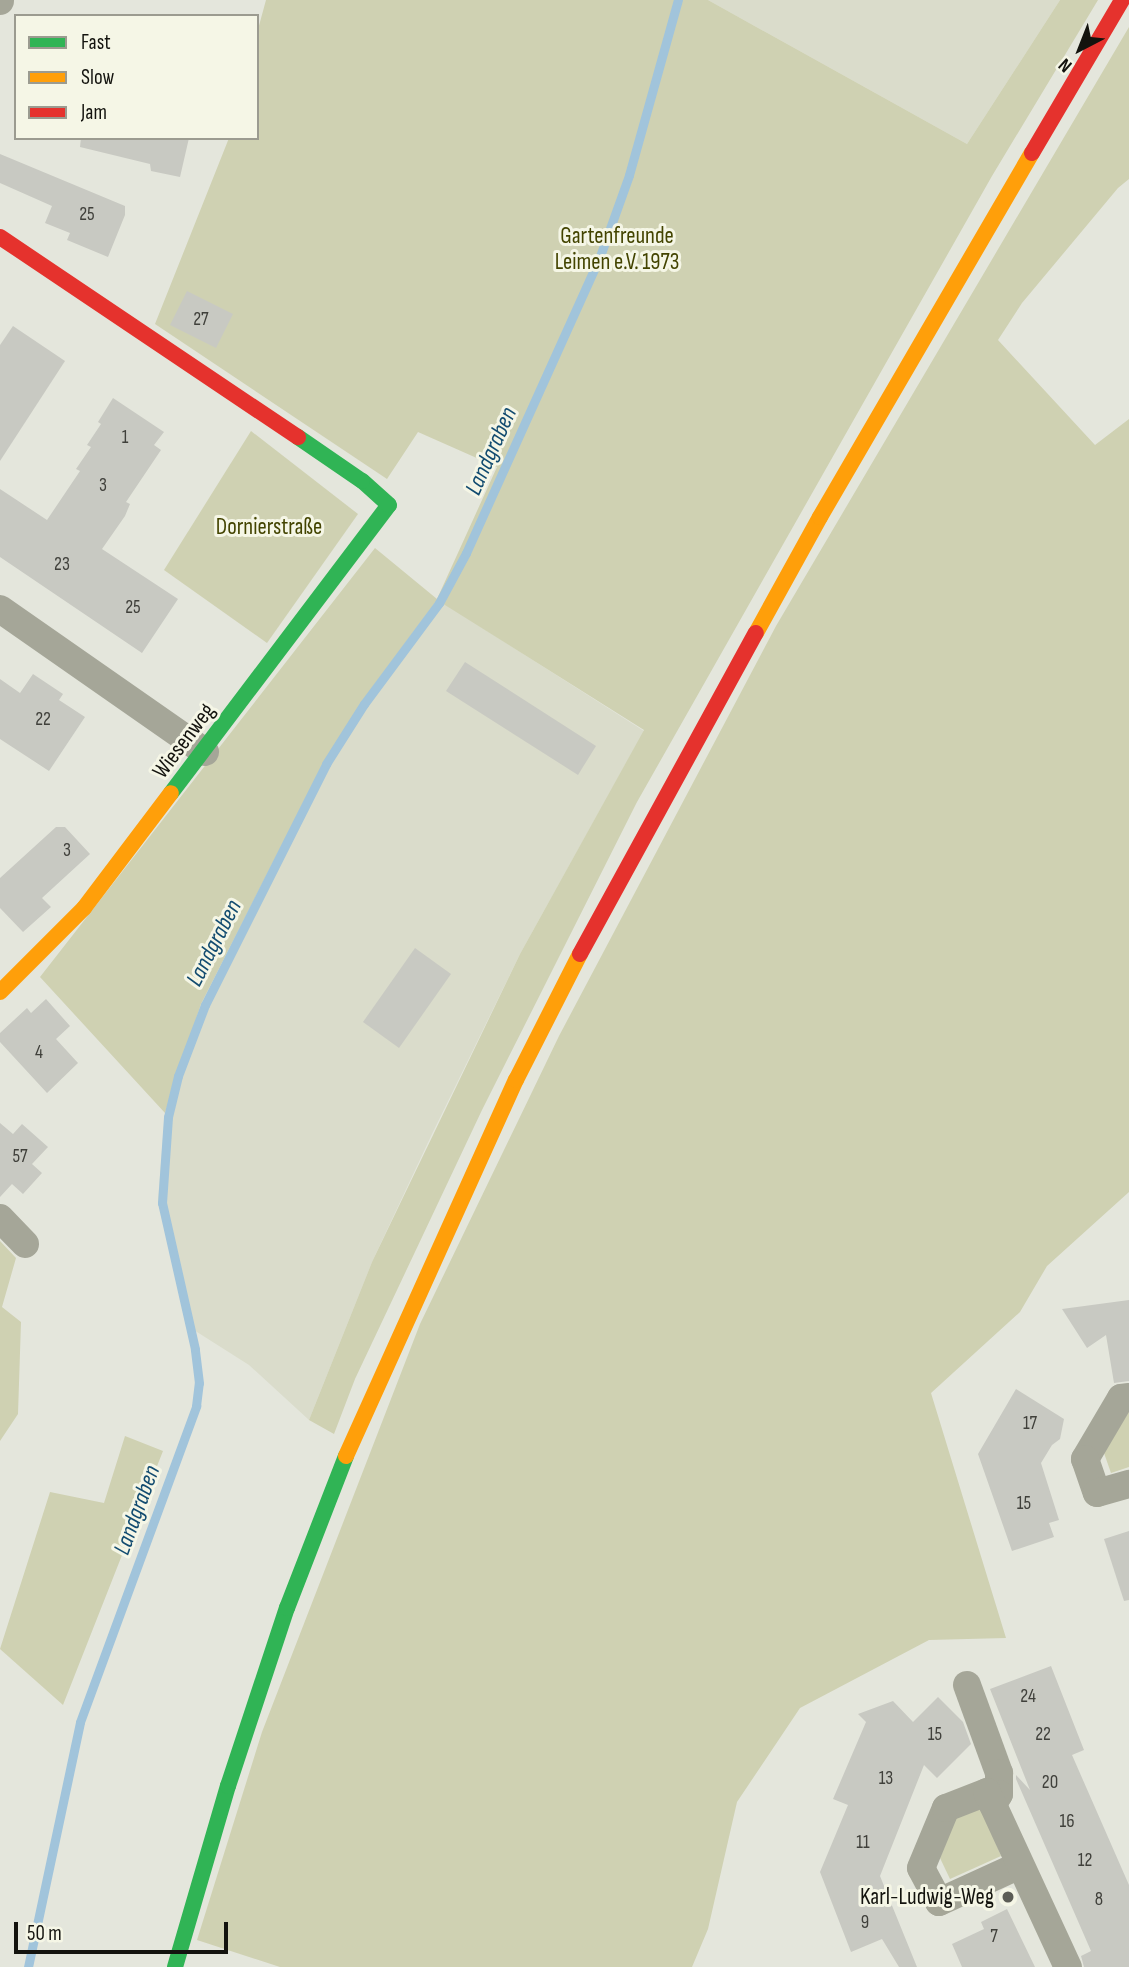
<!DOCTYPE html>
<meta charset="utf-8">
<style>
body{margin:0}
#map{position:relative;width:1129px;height:1967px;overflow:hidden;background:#e4e6dc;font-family:"Sofia Sans Condensed",sans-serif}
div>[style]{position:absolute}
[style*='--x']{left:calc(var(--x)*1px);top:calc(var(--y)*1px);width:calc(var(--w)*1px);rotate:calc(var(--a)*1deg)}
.built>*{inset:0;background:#dadccb}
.green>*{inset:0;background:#cfd1b2}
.stream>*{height:9px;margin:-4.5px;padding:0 4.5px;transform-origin:4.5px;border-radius:4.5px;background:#a1c4db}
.building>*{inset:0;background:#c8c9c2}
.street>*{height:28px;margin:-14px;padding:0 14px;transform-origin:14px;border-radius:14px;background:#a5a698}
.fast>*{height:16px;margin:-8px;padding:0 8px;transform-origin:8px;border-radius:8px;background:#30b455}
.slow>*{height:16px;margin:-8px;padding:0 8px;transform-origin:8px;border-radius:8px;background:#ff9f0a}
.jam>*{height:16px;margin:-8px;padding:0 8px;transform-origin:8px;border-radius:8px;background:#e5322d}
.dots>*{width:19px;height:19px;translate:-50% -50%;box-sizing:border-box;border:4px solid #f5f6e6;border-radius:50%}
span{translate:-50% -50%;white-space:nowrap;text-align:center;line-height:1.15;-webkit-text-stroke:6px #f5f6e6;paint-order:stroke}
.number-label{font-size:19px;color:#40403b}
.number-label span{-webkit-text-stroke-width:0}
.park-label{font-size:23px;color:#434400}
.street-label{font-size:23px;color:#13130e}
.poi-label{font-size:23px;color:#13130e}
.right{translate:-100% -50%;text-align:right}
.water-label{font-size:24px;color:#134c70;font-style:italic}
.legend{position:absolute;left:14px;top:14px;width:245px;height:126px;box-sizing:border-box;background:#f5f6e6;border:2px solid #9b9b90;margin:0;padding:9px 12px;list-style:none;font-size:21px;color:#13130e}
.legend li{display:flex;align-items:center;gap:14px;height:35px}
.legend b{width:35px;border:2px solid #9b9b90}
.north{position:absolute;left:1045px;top:14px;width:70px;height:70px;-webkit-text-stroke:5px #f5f6e6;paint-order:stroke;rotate:222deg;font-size:19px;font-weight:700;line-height:28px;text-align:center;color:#13130e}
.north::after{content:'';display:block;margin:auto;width:24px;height:32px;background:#13130e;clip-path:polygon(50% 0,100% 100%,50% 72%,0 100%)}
.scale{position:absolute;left:14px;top:1922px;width:214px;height:32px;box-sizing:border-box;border:4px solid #13130e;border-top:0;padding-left:9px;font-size:21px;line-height:24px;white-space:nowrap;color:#13130e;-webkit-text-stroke:5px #f5f6e6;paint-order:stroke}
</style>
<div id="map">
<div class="built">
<div style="clip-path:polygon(708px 0,1060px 0,967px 144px)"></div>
<div style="clip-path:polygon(437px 599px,644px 731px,520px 954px,432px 1134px,372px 1262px,309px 1420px,249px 1365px,186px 1325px,158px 1200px,165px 1113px,201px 1004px,324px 762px,363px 700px)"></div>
</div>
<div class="green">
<div style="clip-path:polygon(266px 0,708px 0,967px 144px,1060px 0,1098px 0,992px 176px,637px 802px,482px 1110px,355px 1379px,334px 1434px,309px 1420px,372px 1262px,520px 954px,644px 730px,437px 600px,363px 700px,324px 762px,201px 1004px,165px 1113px,40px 977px,375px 548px,437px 599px,497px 467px,418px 432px,387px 479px,155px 324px,229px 138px,257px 138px,257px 33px)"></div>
<div style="clip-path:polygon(1129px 27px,1129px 179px,1118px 188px,1022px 303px,998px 340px,1095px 445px,1129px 419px,1129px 1192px,1047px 1266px,1020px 1312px,931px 1393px,1006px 1638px,929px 1640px,800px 1708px,737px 1802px,708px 1929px,692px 1967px,280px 1967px,197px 1940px,262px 1732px,420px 1324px,559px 1036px,776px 626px)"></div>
<div style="clip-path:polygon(251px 431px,358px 514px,267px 643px,164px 570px)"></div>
<div style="clip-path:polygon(0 1241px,16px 1258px,2px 1307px,21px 1322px,18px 1414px,0 1441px)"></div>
<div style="clip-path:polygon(1129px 1411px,1129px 1467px,1111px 1473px,1104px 1453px)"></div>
<div style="clip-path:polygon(125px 1436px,163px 1451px,63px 1705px,0 1649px,50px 1492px,104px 1503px)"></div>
<div style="clip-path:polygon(982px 1808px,1001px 1856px,950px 1879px,940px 1858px,956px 1817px)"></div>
</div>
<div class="stream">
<div style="--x:28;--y:1967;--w:250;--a:-78"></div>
<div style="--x:80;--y:1722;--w:337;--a:-69.8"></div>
<div style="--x:196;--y:1406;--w:23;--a:-83"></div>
<div style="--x:199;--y:1383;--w:34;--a:-97"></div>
<div style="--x:195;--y:1349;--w:150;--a:-102.7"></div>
<div style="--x:162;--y:1203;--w:86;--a:-86"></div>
<div style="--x:168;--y:1117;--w:42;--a:-76.3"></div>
<div style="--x:178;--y:1076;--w:76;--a:-69.2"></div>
<div style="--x:205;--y:1005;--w:270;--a:-63.3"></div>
<div style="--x:326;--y:764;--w:71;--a:-57.7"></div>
<div style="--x:364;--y:704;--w:126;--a:-53.4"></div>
<div style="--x:439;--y:603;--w:57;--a:-61.6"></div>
<div style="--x:466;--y:553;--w:323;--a:-65.7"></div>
<div style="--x:599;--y:259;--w:89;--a:-70.3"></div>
<div style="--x:629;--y:175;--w:182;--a:-74.4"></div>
</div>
<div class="building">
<div style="clip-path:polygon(81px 138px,189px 138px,180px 177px,151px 171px,150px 164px,80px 147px)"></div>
<div style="clip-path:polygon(0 154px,125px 206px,125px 215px,108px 257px,67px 240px,70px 233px,45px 223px,52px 206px,0 183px)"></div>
<div style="clip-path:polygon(187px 291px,233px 314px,216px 348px,170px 325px)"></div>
<div style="clip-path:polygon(13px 326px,65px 361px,0 461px,0 345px)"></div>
<div style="clip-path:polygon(113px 398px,164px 432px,154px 445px,161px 450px,126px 502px,130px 504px,125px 516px,102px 549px,178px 599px,142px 653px,0 557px,0 489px,47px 520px,80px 471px,76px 469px,91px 447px,87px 445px,101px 424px,98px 422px)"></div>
<div style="clip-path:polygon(465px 662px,596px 746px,578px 775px,446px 691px)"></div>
<div style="clip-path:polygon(33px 674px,63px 694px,59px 700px,85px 717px,49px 771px,0 739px,0 679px,20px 693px)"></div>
<div style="clip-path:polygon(56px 827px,65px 827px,90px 854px,42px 898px,51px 907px,23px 932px,0 908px,0 878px)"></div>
<div style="clip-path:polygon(415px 948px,451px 974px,399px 1048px,363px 1022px)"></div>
<div style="clip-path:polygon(46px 999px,70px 1026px,56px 1039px,78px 1063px,47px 1093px,0 1042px,0 1033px,27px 1008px,31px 1013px)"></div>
<div style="clip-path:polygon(0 1123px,13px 1134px,22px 1124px,48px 1147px,32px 1164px,42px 1173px,23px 1194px,12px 1184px,0 1197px)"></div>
<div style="clip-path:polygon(1129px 1300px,1129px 1381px,1114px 1383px,1106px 1335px,1087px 1348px,1062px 1309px)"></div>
<div style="clip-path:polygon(1016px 1389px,1064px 1419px,1060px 1439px,1052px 1445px,1041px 1463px,1059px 1520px,1049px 1523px,1054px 1537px,1012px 1551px,978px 1454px)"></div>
<div style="clip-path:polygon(1129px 1531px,1129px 1600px,1124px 1601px,1104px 1539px)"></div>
<div style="clip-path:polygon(1051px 1666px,1084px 1750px,1072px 1755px,1129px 1885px,1129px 1967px,1084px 1967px,1081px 1956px,1091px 1951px,1016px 1779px,1016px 1775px,1030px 1790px,990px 1689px)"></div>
<div style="clip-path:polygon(938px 1697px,963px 1722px,971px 1744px,937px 1778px,924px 1765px,880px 1876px,917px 1967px,899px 1967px,882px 1939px,851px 1952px,820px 1872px,848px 1805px,833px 1799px,866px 1722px,858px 1714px,893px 1701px,913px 1722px)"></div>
<div style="clip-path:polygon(1007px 1909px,1035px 1967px,962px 1967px,952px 1944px,984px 1929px,981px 1922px)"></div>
</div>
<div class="street">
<div style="--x:0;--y:1;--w:1;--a:-90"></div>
<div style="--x:0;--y:609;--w:250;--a:34.9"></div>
<div style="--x:0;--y:1218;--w:36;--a:46"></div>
<div style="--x:1129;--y:1397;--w:8;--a:173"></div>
<div style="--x:1121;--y:1398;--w:71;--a:120.5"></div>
<div style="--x:1085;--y:1459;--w:36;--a:71"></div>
<div style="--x:1097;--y:1493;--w:33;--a:-16"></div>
<div style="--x:967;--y:1685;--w:94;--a:70"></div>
<div style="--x:999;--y:1773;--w:21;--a:90"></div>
<div style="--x:999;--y:1794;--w:12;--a:121"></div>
<div style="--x:1020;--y:1865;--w:89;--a:155.4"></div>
<div style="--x:939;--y:1902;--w:38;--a:-118"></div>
<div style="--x:921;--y:1868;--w:65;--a:-67.4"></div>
<div style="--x:946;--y:1808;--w:44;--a:-21.3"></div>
<div style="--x:987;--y:1792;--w:193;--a:65.2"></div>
</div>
<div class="fast">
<div style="--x:171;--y:793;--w:361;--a:-52.9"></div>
<div style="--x:389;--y:505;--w:36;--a:-138"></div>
<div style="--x:362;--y:481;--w:78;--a:-145.5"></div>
<div style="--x:175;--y:1967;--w:189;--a:-73.7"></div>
<div style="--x:228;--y:1786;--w:188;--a:-71.7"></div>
<div style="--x:287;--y:1608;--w:163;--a:-68.8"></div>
</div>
<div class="slow">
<div style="--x:756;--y:633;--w:132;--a:-61.1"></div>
<div style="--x:820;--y:517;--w:421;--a:-59.8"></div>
<div style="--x:0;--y:992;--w:119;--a:-45"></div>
<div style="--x:84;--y:908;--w:144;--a:-52.9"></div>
<div style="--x:346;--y:1456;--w:413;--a:-65.7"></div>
<div style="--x:516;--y:1080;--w:141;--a:-63.1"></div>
</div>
<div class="jam">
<div style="--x:1032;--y:153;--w:178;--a:-59.5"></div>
<div style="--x:0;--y:237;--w:359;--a:33.9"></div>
<div style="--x:580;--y:954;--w:366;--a:-61.3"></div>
</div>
<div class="dots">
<div style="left:1008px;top:1897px;background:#5c5d56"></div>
</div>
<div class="number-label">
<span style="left:87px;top:215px">25</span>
<span style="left:201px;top:320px">27</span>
<span style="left:125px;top:438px">1</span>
<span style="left:103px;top:486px">3</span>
<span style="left:62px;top:565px">23</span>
<span style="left:133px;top:608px">25</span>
<span style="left:43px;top:720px">22</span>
<span style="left:67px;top:851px">3</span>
<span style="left:39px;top:1053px">4</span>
<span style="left:20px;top:1157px">57</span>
<span style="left:1030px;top:1424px">17</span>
<span style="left:1024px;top:1504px">15</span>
<span style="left:1028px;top:1697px">24</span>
<span style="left:935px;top:1735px">15</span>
<span style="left:1043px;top:1735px">22</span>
<span style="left:886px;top:1779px">13</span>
<span style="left:1050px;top:1783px">20</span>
<span style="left:1067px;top:1822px">16</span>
<span style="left:863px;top:1843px">11</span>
<span style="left:1085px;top:1861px">12</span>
<span style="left:1099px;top:1900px">8</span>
<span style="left:865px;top:1923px">9</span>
<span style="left:994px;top:1937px">7</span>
</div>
<div class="park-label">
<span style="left:617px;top:249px">Gartenfreunde<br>Leimen e.V. 1973</span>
<span style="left:269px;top:527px">Dornierstraße</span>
</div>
<div class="street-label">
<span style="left:184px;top:741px;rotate:-53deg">Wiesenweg</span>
</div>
<div class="poi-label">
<span class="right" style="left:994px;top:1897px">Karl-Ludwig-Weg</span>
</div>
<div class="water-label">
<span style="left:491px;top:451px;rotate:-66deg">Landgraben</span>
<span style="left:214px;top:943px;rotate:-63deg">Landgraben</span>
<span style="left:137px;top:1510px;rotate:-70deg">Landgraben</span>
</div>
<ul class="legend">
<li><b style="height:9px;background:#30b455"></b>Fast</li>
<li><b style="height:9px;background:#ff9f0a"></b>Slow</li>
<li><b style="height:9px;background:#e5322d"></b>Jam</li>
</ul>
<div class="north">N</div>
<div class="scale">50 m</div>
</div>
